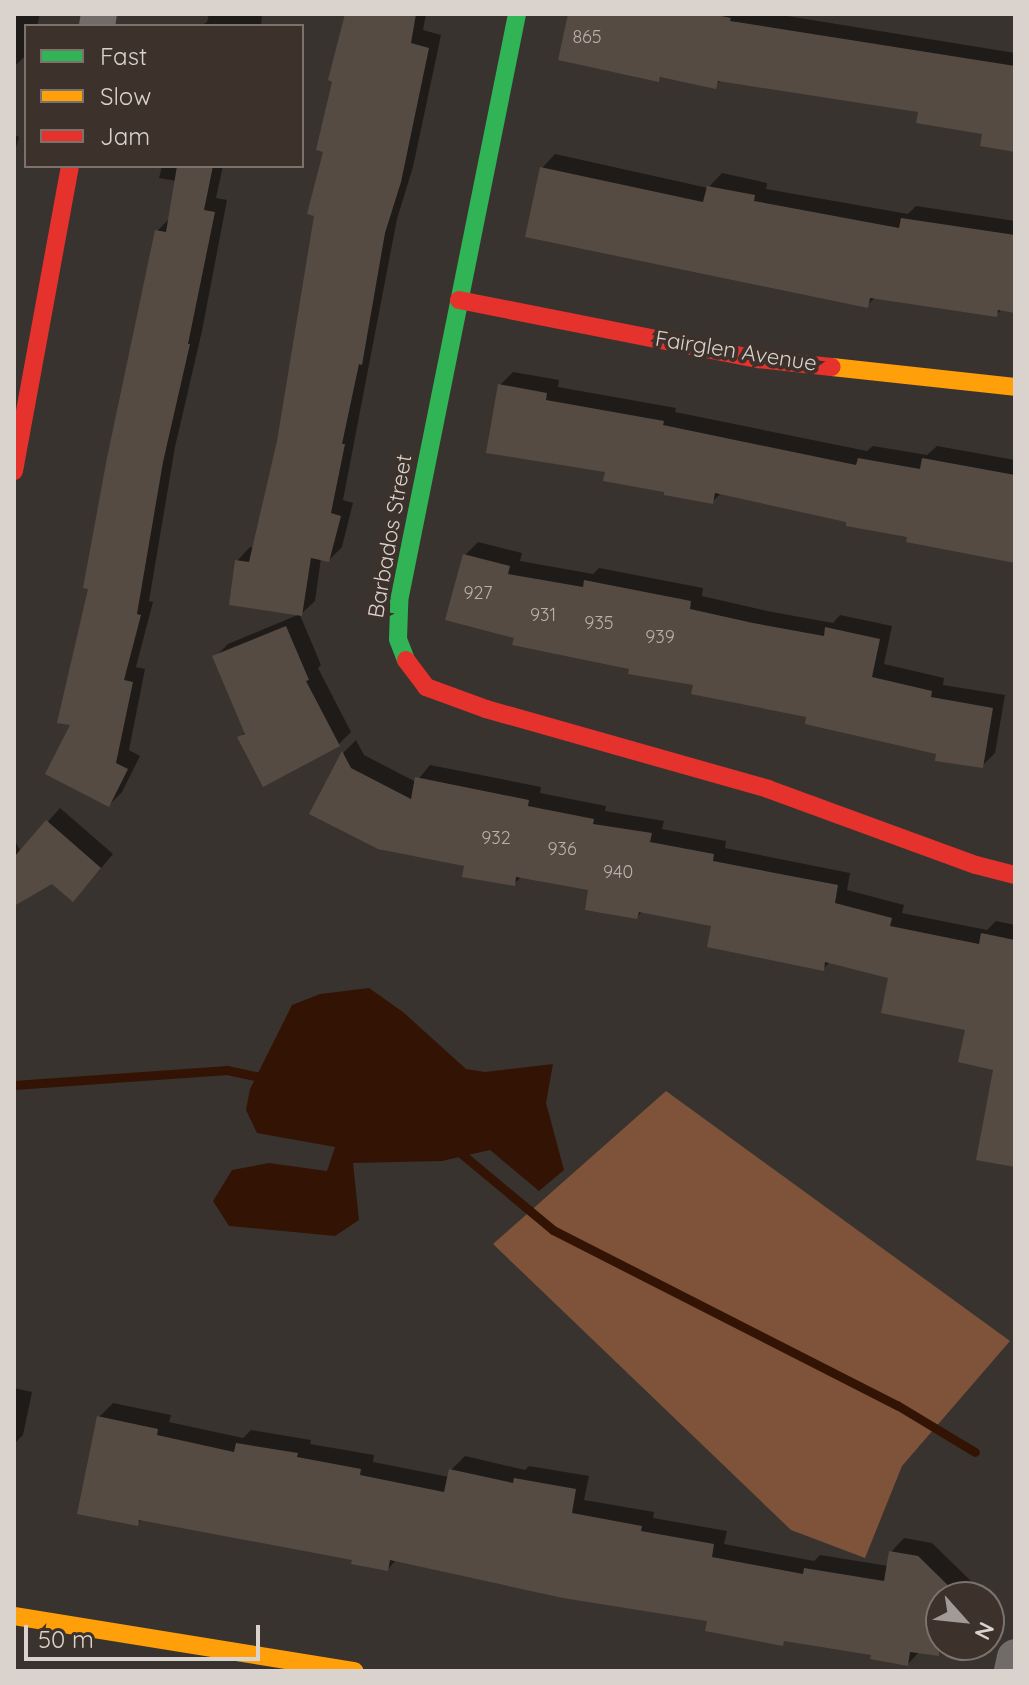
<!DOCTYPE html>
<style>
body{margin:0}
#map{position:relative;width:1029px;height:1685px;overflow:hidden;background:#39332f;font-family:Quicksand,sans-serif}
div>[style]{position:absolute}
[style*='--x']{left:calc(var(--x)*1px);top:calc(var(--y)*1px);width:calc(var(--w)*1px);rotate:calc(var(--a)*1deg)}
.forest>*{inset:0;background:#7e5339}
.water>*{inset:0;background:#331404}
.shadow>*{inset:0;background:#0007}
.stream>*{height:9px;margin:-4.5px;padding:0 4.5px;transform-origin:4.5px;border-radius:4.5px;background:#331404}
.building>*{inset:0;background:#564b43}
.street>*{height:36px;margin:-18px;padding:0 18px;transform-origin:18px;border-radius:18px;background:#716c69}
.fast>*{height:18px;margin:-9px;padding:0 9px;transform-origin:9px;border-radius:9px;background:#30b455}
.slow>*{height:18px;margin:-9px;padding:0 9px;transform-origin:9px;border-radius:9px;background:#ff9f0a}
.jam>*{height:18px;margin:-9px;padding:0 9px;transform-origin:9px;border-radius:9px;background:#e5322d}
span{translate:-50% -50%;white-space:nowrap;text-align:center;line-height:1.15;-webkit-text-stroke:8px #3d322b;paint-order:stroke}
.number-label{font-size:18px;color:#b8b0aa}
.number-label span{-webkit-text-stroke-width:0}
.street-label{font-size:22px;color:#d9d2cd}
.frame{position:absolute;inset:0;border:16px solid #d9d2cd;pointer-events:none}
.legend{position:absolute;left:24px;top:24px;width:280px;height:144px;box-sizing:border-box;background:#3d322b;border:2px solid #7b726c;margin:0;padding:10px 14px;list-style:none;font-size:24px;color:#d9d2cd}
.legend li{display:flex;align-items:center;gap:16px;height:40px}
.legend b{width:40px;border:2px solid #7b726c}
.north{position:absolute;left:925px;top:1581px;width:80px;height:80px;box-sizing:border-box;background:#3d322b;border:2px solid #7b726c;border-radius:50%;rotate:117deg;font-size:22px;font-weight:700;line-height:32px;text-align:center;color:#d9d2cd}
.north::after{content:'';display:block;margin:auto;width:28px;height:36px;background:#a19a96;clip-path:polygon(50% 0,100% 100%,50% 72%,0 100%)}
.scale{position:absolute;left:24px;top:1625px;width:236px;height:36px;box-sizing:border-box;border:4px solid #d9d2cd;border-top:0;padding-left:10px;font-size:24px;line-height:28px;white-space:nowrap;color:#d9d2cd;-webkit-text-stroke:6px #3d322b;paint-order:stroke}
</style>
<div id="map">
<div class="forest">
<div style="clip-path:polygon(666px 1091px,1010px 1341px,902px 1466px,865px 1558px,791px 1530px,493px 1244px)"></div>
</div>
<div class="water">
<div style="clip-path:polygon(369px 988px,403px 1012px,466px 1069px,485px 1072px,553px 1064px,546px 1103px,564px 1170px,539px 1191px,490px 1150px,442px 1161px,353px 1163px,359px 1220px,335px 1236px,229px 1226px,213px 1201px,232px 1170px,269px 1163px,327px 1171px,335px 1147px,257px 1133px,246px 1110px,250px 1089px,292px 1005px,320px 994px)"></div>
</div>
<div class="shadow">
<div style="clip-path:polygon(14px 14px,40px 14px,37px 26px,26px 26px,26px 55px,17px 64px,14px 63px)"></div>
<div style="clip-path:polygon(209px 14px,262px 14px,261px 26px,200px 26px,207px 22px)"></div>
<div style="clip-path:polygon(347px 14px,426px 14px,423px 30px,441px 35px,413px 167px,397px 219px,343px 500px,353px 503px,342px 547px,329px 560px,321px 558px,315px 601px,300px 615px,321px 665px,318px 668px,351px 732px,338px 745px,240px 738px,246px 731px,215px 657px,228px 644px,300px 614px,237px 561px,250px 547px,254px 548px,279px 441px)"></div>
<div style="clip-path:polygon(570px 14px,775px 14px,1015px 53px,1015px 150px,984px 132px,920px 111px,722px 79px,715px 86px,663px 75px,659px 79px)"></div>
<div style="clip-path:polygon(14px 135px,19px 137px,14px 154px)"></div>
<div style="clip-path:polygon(555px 154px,708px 188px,722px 173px,767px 183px,766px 189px,908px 214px,916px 206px,1015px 221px,1015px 311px,1002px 309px,996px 315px,876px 297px,867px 305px,542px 168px)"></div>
<div style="clip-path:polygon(162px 166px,223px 166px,216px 198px,227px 200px,202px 331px,175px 447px,149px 601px,153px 602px,136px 667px,145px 669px,129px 750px,140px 756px,122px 792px,109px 805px,73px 724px,157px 231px,170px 218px,176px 181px,159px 178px)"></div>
<div style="clip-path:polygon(513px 372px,559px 380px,558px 387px,676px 408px,675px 412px,867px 451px,873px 446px,927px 455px,937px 446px,1015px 460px,1015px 561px,722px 492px,712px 502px,607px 470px,500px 385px)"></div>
<div style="clip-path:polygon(478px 542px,522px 553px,520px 561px,593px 574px,599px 568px,703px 588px,702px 596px,767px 611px,833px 623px,840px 615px,892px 626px,884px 664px,944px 678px,943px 685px,1005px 695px,995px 753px,982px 766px,695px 683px,516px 637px,465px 555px)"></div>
<div style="clip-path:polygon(356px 740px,364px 755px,416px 782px,430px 765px,541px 787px,540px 793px,606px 806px,605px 811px,664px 821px,662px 829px,726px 841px,725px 848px,850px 873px,847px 890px,904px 905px,902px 913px,987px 930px,996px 921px,1015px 925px,1015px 1165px,996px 1068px,967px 1028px,890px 977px,831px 961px,823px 969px,713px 925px,642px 911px,637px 917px,590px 889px,522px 876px,514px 884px,312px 813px,344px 752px)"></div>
<div style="clip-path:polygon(60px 808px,113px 854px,86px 886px,53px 882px,14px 903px,14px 839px,21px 852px)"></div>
<div style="clip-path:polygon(14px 1388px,32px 1392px,23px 1435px,14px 1444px)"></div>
<div style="clip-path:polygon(113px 1403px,171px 1415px,169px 1422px,243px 1438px,251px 1430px,311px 1440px,310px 1444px,374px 1455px,373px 1462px,449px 1477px,451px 1470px,465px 1456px,525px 1470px,529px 1466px,589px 1476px,584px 1500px,654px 1512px,653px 1518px,727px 1531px,724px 1544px,814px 1561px,820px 1555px,888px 1566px,891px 1552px,904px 1538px,932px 1543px,975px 1585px,973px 1597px,941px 1597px,941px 1645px,947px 1645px,938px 1654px,920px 1651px,908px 1664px,873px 1654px,787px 1639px,782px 1643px,709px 1619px,397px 1559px,388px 1569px,354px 1559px,142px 1519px,137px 1524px,99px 1417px)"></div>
</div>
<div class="stream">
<div style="--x:14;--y:1085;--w:214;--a:-4"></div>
<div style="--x:227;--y:1070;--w:39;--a:12"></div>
<div style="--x:457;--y:1150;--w:125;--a:39.8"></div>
<div style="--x:553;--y:1230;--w:386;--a:27"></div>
<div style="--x:897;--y:1405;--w:91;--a:31.1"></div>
</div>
<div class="building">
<div style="clip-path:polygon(345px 14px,416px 14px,411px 43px,429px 48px,401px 182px,385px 233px,362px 365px,359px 364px,342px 444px,345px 444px,331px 513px,341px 516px,329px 562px,311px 558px,302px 616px,229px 605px,235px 560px,249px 562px,277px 441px,314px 216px,307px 214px,323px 152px,316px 150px,332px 82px,328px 80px)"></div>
<div style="clip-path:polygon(568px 14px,711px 14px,731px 18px,730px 21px,1015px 66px,1015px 152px,980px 146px,982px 134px,916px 123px,918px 112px,718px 81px,716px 89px,660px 77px,659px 82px,558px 60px)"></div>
<div style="clip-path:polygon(177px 166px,213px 166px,204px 210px,215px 212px,188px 344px,190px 344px,163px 462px,137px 614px,141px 615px,124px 680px,133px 682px,116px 763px,128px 769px,109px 807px,45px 774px,70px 725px,57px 723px,88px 589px,83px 588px,107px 458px,155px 230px,166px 232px)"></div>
<div style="clip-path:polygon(540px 167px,703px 202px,707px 186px,755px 195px,754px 201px,899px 228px,901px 218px,1015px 235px,1015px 313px,998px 310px,997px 317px,870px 298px,868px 308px,525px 237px)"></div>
<div style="clip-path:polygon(498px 384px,547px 393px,546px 400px,664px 421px,663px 425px,856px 465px,858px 458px,920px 469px,922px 458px,1015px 475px,1015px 563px,906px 542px,907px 537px,846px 526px,846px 522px,715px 493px,713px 504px,664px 495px,664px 492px,603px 481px,605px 472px,486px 453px)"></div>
<div style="clip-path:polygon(463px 554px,510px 566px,508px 574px,583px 587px,584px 580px,691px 601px,690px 609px,753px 623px,824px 636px,825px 627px,880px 639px,872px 677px,932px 691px,931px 697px,993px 708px,983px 768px,935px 761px,936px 754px,805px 724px,806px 717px,691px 694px,693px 685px,628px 674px,629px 669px,512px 645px,514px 638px,445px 620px)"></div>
<div style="clip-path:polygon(286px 626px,309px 680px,306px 681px,340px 746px,263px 787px,237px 737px,245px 734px,212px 656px)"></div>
<div style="clip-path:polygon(342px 751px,351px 768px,411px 799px,415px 777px,529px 800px,528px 806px,594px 819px,593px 824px,652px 833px,650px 842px,714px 854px,713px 861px,838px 885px,835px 903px,892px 918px,890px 926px,979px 944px,981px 933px,1015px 940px,1015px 1167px,976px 1160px,993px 1070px,958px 1062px,965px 1030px,881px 1013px,888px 978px,825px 962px,824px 971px,707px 947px,711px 926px,639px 912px,637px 919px,585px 910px,588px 890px,516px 877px,515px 886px,462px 877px,464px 866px,378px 849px,309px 814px)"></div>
<div style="clip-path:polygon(46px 820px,101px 868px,73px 902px,52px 884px,14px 906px,14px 857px)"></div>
<div style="clip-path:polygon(97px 1416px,158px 1429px,157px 1435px,234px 1452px,236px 1443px,298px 1453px,297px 1457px,361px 1469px,360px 1475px,444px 1492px,449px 1469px,513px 1483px,514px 1478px,576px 1489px,572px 1513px,642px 1526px,641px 1531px,714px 1544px,712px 1557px,803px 1574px,804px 1568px,884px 1581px,889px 1551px,918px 1556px,960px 1597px,941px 1597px,939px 1656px,910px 1652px,908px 1666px,870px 1659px,871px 1655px,784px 1641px,783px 1646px,705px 1631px,707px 1621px,563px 1598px,390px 1560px,388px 1571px,351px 1564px,352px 1560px,139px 1520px,138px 1526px,77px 1514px)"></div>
</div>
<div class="street">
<div style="--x:97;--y:26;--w:12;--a:-81"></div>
<div style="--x:1012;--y:1671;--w:14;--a:-78"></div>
</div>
<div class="fast">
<div style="--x:406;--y:660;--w:22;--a:-111"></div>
<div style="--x:398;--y:639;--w:38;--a:-88"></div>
<div style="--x:399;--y:601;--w:599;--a:-78.63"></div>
</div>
<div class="slow">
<div style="--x:832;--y:367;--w:184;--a:6.2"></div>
<div style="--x:14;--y:1616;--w:345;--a:9.2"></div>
</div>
<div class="jam">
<div style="--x:459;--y:300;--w:305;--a:11.2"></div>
<div style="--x:758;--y:359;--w:74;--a:6.2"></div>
<div style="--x:14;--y:471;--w:310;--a:-79.6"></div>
<div style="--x:406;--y:660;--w:34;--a:53"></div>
<div style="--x:426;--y:687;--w:64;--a:20.1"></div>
<div style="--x:486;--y:709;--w:293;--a:15.8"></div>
<div style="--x:768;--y:789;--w:221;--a:20.1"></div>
<div style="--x:976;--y:865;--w:40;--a:14.4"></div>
</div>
<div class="number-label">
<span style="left:587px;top:37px">865</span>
<span style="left:478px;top:593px">927</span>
<span style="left:543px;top:615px">931</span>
<span style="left:599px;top:623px">935</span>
<span style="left:660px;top:637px">939</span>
<span style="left:496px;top:838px">932</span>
<span style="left:562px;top:849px">936</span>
<span style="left:618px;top:872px">940</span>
</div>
<div class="street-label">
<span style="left:736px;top:351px;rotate:9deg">Fairglen Avenue</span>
<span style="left:390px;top:536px;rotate:-80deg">Barbados Street</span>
</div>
<div class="frame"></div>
<ul class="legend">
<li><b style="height:10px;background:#30b455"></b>Fast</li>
<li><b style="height:10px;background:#ff9f0a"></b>Slow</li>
<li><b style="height:10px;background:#e5322d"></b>Jam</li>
</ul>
<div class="north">N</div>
<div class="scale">50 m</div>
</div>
